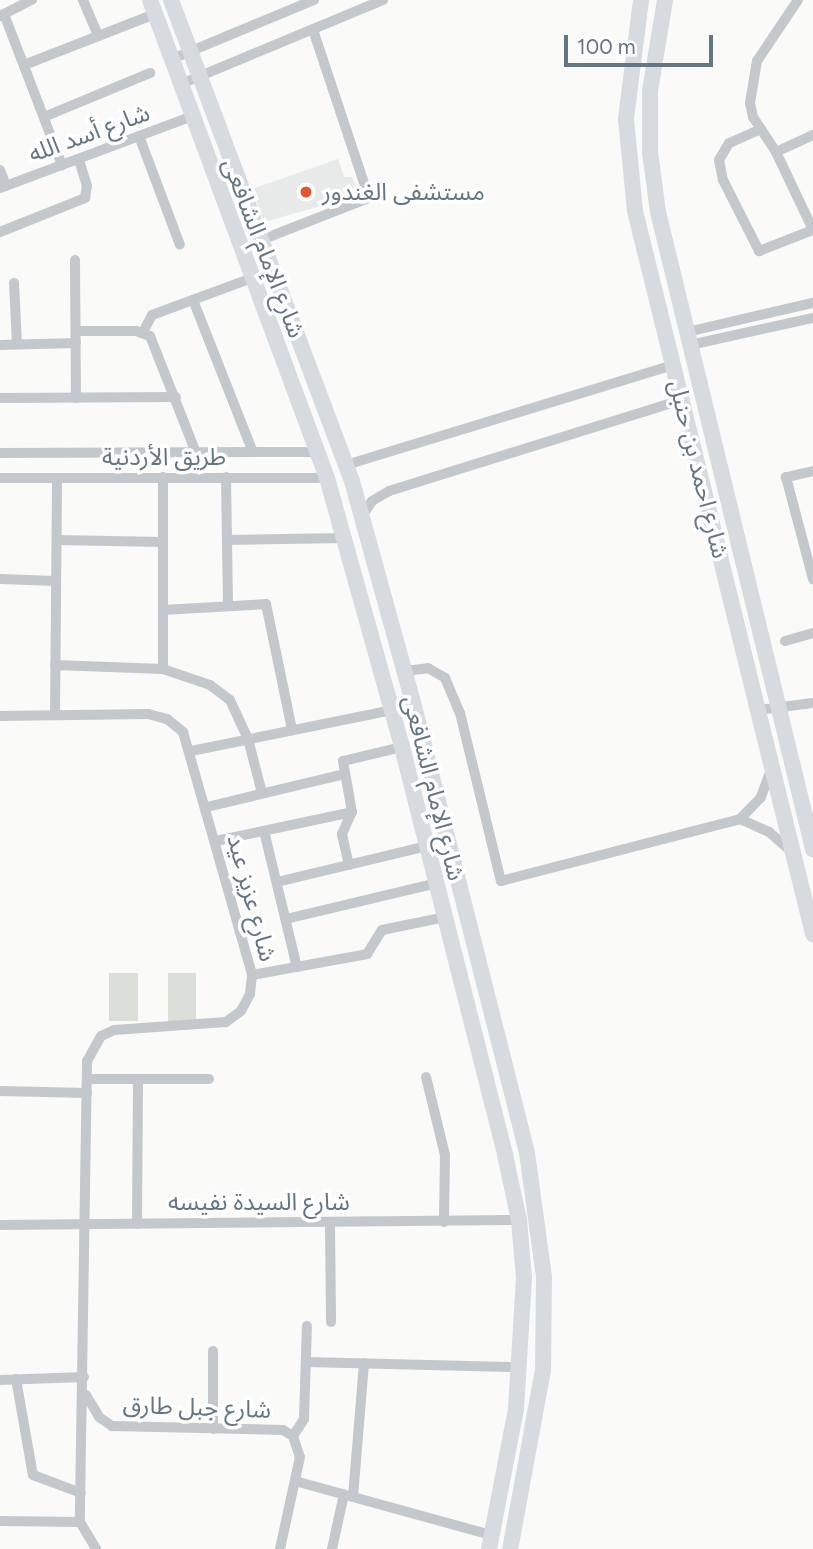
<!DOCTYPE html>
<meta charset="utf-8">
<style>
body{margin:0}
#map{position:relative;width:813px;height:1549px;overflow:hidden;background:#fafaf8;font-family:Figtree,"Noto Sans Arabic",sans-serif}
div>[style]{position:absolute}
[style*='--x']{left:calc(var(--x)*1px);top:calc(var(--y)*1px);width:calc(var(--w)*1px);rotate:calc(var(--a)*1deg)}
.built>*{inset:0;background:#e8e9e9}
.green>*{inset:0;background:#dadfd7}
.street>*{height:10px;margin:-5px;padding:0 5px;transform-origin:5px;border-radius:5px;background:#c3c8cc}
.secondary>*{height:16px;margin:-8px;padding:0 8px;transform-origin:8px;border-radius:8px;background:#d6dbdf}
.dots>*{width:19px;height:19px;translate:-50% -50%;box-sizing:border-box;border:4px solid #fff;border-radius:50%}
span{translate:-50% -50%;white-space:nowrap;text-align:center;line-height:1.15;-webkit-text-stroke:7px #fff;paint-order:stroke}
.street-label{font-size:24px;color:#657683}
.poi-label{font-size:24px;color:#657683}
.left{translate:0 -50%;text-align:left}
.scale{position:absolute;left:564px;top:35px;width:149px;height:32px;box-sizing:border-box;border:4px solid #657683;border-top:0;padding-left:9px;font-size:21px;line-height:24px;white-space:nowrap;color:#657683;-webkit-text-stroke:5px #fff;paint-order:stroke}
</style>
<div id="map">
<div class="built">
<div style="clip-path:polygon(338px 159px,344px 177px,352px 177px,360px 195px,264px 222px,252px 189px)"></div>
</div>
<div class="green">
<div style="clip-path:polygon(109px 973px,138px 973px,138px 1021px,109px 1021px)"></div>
<div style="clip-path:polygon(168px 973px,196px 973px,196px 1021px,168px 1021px)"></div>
</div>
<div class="street">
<div style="--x:83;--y:0;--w:39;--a:67"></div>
<div style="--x:798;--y:0;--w:73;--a:123.9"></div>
<div style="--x:757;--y:61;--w:43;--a:99.5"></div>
<div style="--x:750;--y:103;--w:14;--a:78"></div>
<div style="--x:753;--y:117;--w:42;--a:56.7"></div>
<div style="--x:776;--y:152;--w:86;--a:64.6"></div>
<div style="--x:4;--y:14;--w:162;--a:69"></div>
<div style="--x:0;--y:16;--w:36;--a:-27"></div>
<div style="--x:172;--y:59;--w:154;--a:-22.6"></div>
<div style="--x:24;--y:65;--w:141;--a:-21.3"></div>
<div style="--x:181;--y:84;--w:219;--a:-22.6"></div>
<div style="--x:44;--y:117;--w:115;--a:-22.5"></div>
<div style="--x:761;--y:129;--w:35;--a:156"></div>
<div style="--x:729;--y:143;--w:20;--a:120"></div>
<div style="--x:719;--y:160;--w:20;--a:79"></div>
<div style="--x:723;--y:180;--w:80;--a:63.1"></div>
<div style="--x:759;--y:251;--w:58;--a:-21.3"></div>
<div style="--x:139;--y:136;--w:116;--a:69.4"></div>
<div style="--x:776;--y:152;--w:41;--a:-24.7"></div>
<div style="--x:0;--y:170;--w:17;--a:69"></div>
<div style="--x:0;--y:188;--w:206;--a:-20.5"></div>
<div style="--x:0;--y:232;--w:92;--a:-21.8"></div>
<div style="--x:85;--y:198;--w:12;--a:-81"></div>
<div style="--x:87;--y:186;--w:28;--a:-107"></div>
<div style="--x:261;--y:240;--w:116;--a:-21.3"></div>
<div style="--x:369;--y:198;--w:177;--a:-108.4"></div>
<div style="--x:75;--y:260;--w:138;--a:89.6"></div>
<div style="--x:14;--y:283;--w:61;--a:87.2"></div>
<div style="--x:193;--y:300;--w:163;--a:68.5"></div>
<div style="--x:76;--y:331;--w:60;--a:0"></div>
<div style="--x:136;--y:331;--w:15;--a:20"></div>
<div style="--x:150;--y:336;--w:126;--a:68.5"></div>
<div style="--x:143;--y:332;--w:19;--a:-62"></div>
<div style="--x:152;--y:315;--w:107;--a:-20.3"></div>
<div style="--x:687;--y:332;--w:129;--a:-13"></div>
<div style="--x:0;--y:345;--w:76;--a:-1.5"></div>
<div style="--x:690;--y:345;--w:126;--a:-12.4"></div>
<div style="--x:0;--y:398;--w:176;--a:-0.3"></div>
<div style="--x:0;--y:453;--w:318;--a:-0.2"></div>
<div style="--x:346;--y:465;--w:343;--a:-17"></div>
<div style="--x:813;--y:471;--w:28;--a:167"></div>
<div style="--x:786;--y:477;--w:106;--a:75.2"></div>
<div style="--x:163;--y:477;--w:192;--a:90"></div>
<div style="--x:226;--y:477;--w:128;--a:89.1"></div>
<div style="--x:0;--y:478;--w:327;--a:0"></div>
<div style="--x:362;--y:516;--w:18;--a:-56"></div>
<div style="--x:372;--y:501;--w:20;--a:-30"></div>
<div style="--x:389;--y:491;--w:307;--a:-17.3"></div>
<div style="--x:57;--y:540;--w:106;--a:1.1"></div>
<div style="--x:227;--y:540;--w:117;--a:-1"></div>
<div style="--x:0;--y:579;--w:56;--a:2"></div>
<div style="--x:163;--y:610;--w:103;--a:-3.3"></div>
<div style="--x:266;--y:604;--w:129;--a:78.3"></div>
<div style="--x:785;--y:641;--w:29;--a:-16"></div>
<div style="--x:55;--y:665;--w:108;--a:2.1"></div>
<div style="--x:163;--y:669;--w:50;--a:18.8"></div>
<div style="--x:210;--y:685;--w:25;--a:37"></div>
<div style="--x:230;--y:700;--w:43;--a:65.2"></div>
<div style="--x:248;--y:739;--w:56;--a:75.5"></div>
<div style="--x:405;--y:671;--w:23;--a:-7"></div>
<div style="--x:428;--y:668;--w:20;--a:30"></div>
<div style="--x:445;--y:678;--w:38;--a:67"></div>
<div style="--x:460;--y:713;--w:173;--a:76.3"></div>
<div style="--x:501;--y:881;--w:247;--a:-14.5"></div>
<div style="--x:740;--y:819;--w:30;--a:-46"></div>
<div style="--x:761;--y:797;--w:29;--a:-70"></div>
<div style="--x:758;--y:710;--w:55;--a:-7.3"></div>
<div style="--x:55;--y:715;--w:237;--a:-89.5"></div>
<div style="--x:0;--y:716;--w:148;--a:-0.8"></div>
<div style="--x:148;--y:714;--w:20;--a:15"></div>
<div style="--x:167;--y:719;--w:21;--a:39"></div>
<div style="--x:183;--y:732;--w:253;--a:74.1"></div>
<div style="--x:252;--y:975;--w:19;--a:96"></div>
<div style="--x:250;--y:994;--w:19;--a:118"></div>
<div style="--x:241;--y:1011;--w:19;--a:144"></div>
<div style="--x:226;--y:1022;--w:112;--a:175.9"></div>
<div style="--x:114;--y:1030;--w:14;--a:155"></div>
<div style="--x:101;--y:1036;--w:29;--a:119"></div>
<div style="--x:87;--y:1061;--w:461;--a:90.9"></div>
<div style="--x:80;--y:1522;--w:31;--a:59"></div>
<div style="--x:191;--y:751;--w:205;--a:-11.5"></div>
<div style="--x:207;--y:807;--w:141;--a:-13.5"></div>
<div style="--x:740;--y:819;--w:32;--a:24"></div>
<div style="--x:769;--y:832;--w:32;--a:41"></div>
<div style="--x:264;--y:831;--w:140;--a:76.4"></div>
<div style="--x:216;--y:841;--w:139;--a:-12"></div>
<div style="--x:349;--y:865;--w:32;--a:-103"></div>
<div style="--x:342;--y:834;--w:24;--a:-66"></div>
<div style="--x:352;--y:812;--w:52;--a:-100"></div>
<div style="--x:343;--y:761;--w:61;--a:-13.3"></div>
<div style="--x:277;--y:882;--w:154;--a:-13.5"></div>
<div style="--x:286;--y:919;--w:155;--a:-13.4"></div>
<div style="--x:252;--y:975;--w:117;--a:-10.3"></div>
<div style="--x:367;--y:954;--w:28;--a:-58"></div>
<div style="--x:382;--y:930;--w:64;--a:-11.7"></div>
<div style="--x:426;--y:1077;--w:80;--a:76.3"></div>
<div style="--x:445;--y:1155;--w:67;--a:90.9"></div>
<div style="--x:87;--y:1079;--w:122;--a:0"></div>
<div style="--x:0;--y:1091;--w:87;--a:1.3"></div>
<div style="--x:330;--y:1223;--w:99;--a:89.4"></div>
<div style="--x:137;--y:1224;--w:145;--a:-89.6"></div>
<div style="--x:0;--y:1225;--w:519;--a:-0.55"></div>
<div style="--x:213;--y:1351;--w:78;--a:90"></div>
<div style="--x:306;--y:1362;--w:211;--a:1.4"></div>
<div style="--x:16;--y:1379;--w:97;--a:80"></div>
<div style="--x:33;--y:1475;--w:51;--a:20.6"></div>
<div style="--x:0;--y:1380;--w:84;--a:-2"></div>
<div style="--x:86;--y:1395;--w:26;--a:59"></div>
<div style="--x:99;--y:1417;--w:16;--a:35"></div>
<div style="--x:112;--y:1426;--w:171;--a:1.3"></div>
<div style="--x:283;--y:1430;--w:12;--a:31"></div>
<div style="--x:293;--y:1436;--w:22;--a:72"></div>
<div style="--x:300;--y:1457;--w:94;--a:102.3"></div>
<div style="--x:293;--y:1436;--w:20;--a:-57"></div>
<div style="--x:304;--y:1419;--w:93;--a:-88.2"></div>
<div style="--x:295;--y:1481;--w:203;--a:15.4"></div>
<div style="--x:353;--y:1497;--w:134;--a:-85.3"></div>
<div style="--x:0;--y:1521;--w:80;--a:0.7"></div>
<div style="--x:332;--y:1549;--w:56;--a:-77.7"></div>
</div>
<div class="secondary">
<div style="--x:150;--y:0;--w:510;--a:69.68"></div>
<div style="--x:327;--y:478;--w:279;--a:74.4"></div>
<div style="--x:402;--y:747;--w:421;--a:75.8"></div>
<div style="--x:505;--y:1155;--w:66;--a:77.8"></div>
<div style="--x:519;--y:1220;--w:58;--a:85.1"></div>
<div style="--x:524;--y:1278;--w:131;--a:93.5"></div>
<div style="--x:516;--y:1409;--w:143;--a:100.9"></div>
<div style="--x:171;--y:0;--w:514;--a:69.38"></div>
<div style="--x:352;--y:481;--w:233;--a:74.6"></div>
<div style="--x:414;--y:706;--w:461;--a:75.8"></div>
<div style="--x:527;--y:1153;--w:125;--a:82.2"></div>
<div style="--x:544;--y:1277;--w:93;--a:90.6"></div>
<div style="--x:543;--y:1370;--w:182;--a:100.4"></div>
<div style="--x:641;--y:0;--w:120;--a:97.2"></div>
<div style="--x:626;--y:119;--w:92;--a:84.4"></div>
<div style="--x:635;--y:211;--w:745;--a:76.17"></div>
<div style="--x:665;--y:0;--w:92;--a:99.4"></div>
<div style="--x:650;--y:91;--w:61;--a:90"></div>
<div style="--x:650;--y:152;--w:61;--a:82.4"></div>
<div style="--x:658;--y:212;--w:656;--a:76.32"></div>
</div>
<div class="dots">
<div style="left:306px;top:192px;background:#e4572e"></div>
</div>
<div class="street-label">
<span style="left:89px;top:133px;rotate:-20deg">شارع أسد الله</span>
<span style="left:264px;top:248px;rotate:69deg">شارع الإمام الشافعى</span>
<span style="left:164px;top:457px">طريق الأردنية</span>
<span style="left:699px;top:469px;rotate:76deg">شارع احمد بن حنبل</span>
<span style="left:434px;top:788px;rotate:76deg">شارع الإمام الشافعى</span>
<span style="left:252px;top:898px;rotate:75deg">شارع عزيز عيد</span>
<span style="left:259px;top:1202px">شارع السيدة نفيسه</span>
<span style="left:197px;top:1407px;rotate:2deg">شارع جبل طارق</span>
</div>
<div class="poi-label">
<span class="left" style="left:322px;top:192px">مستشفى الغندور</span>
</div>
<div class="scale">100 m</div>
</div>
